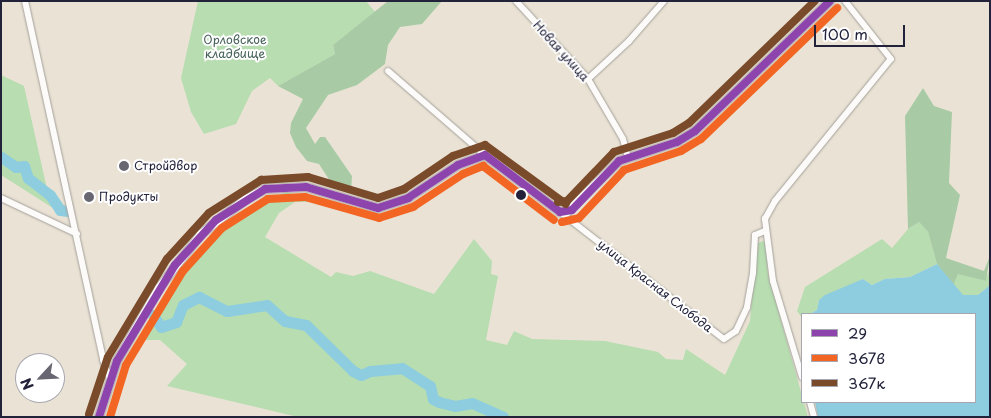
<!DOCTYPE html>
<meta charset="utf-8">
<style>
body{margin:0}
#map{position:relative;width:991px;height:418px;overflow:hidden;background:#eae3d5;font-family:"Playpen Sans",sans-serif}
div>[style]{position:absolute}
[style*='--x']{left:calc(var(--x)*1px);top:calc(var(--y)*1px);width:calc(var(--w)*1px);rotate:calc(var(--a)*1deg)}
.green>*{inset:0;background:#b7ddb1}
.forest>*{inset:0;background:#a8cba5}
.water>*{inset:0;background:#8dcddf}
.river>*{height:11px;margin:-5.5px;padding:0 5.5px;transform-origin:5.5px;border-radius:5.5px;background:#8dcddf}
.roads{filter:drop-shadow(0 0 1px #a4a09b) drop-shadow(0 0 1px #a4a09b)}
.minor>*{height:6px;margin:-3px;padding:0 3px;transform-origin:3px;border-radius:3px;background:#fcfbf9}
.major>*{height:8px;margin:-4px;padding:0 4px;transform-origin:4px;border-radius:4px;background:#fcfbf9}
.bus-1>*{height:8px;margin:-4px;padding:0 4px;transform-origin:4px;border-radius:4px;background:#8e44ad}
.bus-2>*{height:8px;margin:-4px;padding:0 4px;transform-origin:4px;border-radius:4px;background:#f26522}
.bus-3>*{height:8px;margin:-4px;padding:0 4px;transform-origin:4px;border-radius:4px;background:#7a4b2a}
.dots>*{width:14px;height:14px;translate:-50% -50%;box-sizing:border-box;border:2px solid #fff;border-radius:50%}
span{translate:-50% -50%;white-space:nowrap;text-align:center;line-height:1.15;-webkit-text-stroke:4px #fff;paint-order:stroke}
.park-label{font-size:12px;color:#47625a}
.street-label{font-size:12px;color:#22223b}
.poi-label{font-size:12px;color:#22223b}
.left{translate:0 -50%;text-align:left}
.frame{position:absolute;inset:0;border:2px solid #22223b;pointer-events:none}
.legend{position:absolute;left:801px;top:313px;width:175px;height:90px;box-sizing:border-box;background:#fff;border:1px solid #a7a7b1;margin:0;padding:6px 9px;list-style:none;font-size:15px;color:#22223b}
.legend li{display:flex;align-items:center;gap:10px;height:25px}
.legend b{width:25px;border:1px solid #a7a7b1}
.north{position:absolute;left:15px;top:353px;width:50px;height:50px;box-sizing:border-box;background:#fff;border:1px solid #a7a7b1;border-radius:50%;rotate:245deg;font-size:14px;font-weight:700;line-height:20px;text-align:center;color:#22223b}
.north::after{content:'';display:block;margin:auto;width:18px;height:22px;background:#686671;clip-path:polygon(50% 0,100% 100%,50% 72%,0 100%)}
.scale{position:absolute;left:814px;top:25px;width:91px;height:22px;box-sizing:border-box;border:2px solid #22223b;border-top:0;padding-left:6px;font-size:15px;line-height:18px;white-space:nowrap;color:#22223b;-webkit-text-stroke:4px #fff;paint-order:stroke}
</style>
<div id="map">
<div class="green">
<div style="clip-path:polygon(198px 1px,366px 1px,375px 12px,333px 45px,335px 54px,278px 86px,270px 78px,252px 91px,236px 124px,204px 134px,191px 112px,181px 78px)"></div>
<div style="clip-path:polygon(1px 75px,24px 86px,47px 189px,67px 217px,1px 175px)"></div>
<div style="clip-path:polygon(286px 192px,315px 202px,295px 202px,279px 213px,265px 237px,331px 277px,336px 272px,353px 276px,370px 271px,434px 294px,474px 239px,492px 261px,491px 274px,498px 276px,486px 340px,507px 345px,514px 331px,532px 339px,605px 341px,658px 352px,666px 359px,683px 360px,686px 349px,725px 375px,750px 321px,756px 244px,763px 241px,766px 244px,768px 274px,808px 417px,298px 417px,167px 386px,187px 364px,160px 340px,140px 340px,183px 273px,216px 232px,240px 214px)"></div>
<div style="clip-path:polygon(919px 222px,928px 232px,937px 264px,910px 277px,885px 279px,872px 285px,863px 279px,819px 300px,817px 310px,810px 314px,802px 314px,802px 318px,797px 311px,805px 287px,882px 239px,892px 248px,908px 229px)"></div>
<div style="clip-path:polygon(990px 269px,990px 285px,978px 295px,963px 295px,953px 286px,958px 273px,985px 281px)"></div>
</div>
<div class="forest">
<div style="clip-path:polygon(388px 1px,442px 1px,422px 24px,400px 27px,388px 45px,385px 64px,357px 85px,328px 95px,306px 128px,315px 144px,320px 137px,325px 137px,352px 176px,351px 192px,330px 181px,319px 164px,307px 161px,296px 147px,290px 133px,291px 123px,303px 99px,278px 86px,335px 54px,333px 45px)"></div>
<div style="clip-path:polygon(923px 88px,934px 106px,952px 112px,949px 183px,960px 195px,946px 258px,984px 271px,990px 256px,986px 281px,958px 274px,953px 286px,937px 264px,928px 232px,919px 222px,908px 229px,905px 116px)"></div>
</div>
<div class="water">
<div style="clip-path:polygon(937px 264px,963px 295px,978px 295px,990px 285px,990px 417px,818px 417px,815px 402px,975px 402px,975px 314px,810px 314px,817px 310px,819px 300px,825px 295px,863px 279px,872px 285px,885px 279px,910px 277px)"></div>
</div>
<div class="river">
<div style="--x:1;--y:157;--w:18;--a:34"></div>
<div style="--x:16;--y:167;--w:8;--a:-7"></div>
<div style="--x:24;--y:166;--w:13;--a:72"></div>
<div style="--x:28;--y:178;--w:28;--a:38"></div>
<div style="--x:50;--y:195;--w:18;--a:56"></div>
<div style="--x:60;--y:210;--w:8;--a:7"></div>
<div style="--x:153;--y:315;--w:14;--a:56"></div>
<div style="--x:161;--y:327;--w:16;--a:-18"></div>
<div style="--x:176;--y:322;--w:18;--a:-68"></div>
<div style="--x:183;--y:305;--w:18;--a:-27"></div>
<div style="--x:199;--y:297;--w:31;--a:27"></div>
<div style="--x:227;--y:311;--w:40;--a:-8.5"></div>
<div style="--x:267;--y:305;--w:24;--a:42"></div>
<div style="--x:285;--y:321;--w:21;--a:11"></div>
<div style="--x:306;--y:325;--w:66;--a:44.4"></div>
<div style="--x:353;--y:371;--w:9;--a:27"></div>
<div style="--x:361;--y:375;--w:10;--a:-24"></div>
<div style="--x:370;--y:371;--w:32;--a:-5"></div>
<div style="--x:402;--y:368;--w:33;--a:33"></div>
<div style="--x:430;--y:386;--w:13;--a:77"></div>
<div style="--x:433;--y:399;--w:7;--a:27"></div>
<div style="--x:439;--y:402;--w:16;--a:14"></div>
<div style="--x:455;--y:406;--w:17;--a:-10"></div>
<div style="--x:472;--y:403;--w:34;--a:24"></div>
</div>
<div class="roads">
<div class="minor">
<div style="--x:25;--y:1;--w:367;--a:77.7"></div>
<div style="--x:103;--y:360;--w:20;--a:70"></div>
<div style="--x:516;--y:1;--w:106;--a:47.3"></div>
<div style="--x:588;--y:79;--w:69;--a:59.7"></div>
<div style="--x:623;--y:139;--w:20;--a:75"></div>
<div style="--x:388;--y:71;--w:128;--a:40.9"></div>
<div style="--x:588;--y:79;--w:56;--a:-42.8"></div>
<div style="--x:629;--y:41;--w:53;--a:-48.8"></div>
<div style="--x:1;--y:198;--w:84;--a:25.3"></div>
<div style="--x:560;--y:212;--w:207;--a:37.8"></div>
<div style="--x:724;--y:339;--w:14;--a:-34"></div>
<div style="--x:736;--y:331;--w:26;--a:-65"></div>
<div style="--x:747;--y:307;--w:35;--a:-80"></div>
<div style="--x:753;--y:273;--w:38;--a:-87"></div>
<div style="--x:755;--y:235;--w:11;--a:-22"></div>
<div style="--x:802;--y:377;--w:100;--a:-106.8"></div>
<div style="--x:773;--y:281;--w:63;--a:-97.4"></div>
<div style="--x:765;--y:219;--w:21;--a:-61"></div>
<div style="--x:775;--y:201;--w:183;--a:-50.8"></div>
<div style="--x:891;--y:59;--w:74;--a:-128.4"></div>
<div style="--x:810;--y:402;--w:16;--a:75"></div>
</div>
<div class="major">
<div style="--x:99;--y:417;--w:59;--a:-72.2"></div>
<div style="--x:117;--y:361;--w:84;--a:-60.1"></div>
<div style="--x:159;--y:288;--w:68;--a:-52.1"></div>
<div style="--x:201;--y:234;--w:57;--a:-37.9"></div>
<div style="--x:246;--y:199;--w:21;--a:-28"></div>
<div style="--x:265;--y:189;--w:41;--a:-2.8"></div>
<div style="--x:306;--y:187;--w:75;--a:16.3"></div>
<div style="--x:378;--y:208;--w:32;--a:-18"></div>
<div style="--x:408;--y:198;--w:60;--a:-33.4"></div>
<div style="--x:458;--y:165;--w:29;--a:-20"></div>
<div style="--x:485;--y:155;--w:94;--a:37.2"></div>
<div style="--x:560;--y:212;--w:7;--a:0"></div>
<div style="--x:567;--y:212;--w:73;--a:-44.4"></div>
<div style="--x:619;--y:161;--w:61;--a:-18.1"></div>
<div style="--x:677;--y:142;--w:21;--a:-31"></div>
<div style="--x:695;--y:131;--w:187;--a:-43.9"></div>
</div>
</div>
<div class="bus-1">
<div style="--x:560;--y:212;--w:12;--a:-9"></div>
<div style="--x:572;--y:210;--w:68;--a:-46.2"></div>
<div style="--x:619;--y:161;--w:61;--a:-18.1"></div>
<div style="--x:677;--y:142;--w:21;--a:-31"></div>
<div style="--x:695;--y:131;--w:187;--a:-43.9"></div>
<div style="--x:99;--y:417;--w:59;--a:-72.2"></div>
<div style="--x:117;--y:361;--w:112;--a:-58.9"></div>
<div style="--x:175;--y:265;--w:61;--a:-47.7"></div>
<div style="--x:216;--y:220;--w:58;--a:-32.3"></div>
<div style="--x:265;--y:189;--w:41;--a:-2.8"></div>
<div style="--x:306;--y:187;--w:75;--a:16.3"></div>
<div style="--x:378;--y:208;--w:32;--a:-18"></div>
<div style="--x:408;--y:198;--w:60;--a:-33.4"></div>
<div style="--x:458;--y:165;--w:29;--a:-20"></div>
<div style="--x:485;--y:155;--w:94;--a:37.2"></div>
</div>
<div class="bus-2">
<div style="--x:562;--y:222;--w:17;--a:-13"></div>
<div style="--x:579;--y:218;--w:66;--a:-46.8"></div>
<div style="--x:624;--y:170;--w:60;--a:-18.4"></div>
<div style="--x:681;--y:151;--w:23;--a:-31"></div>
<div style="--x:701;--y:139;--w:189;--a:-43.9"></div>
<div style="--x:110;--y:417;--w:54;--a:-72.9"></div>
<div style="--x:126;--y:365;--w:110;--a:-58.8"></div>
<div style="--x:183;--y:271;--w:58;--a:-47.8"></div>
<div style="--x:222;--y:228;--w:54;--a:-32.2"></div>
<div style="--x:268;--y:199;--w:37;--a:-3"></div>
<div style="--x:305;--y:197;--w:77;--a:15.8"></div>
<div style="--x:379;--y:218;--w:36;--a:-18"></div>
<div style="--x:413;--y:207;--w:60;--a:-33.4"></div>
<div style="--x:463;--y:174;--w:22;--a:-22"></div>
<div style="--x:483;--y:166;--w:89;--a:37.3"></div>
</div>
<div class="bus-3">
<div style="--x:558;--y:202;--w:9;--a:-6"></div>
<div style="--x:567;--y:201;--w:68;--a:-46.2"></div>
<div style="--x:614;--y:152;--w:62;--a:-17.9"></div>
<div style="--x:673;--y:133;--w:19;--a:-32"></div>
<div style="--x:689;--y:123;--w:175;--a:-44.1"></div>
<div style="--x:89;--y:414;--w:60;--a:-71.6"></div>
<div style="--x:108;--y:357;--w:114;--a:-59"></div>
<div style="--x:167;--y:259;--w:62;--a:-47.6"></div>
<div style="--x:209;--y:213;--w:62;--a:-32.4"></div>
<div style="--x:261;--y:180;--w:47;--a:-3.7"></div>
<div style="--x:308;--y:177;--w:73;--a:16.7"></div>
<div style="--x:378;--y:198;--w:28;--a:-19"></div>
<div style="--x:404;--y:189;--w:59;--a:-34"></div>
<div style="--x:453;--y:156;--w:34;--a:-19"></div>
<div style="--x:485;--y:145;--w:100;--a:36.1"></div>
</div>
<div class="dots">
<div style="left:124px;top:166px;background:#686671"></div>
<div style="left:521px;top:195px;background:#22223b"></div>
<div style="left:89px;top:197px;background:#686671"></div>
</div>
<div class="park-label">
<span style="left:235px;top:47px">Орловское<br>кладбище</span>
</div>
<div class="street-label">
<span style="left:561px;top:51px;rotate:48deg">Новая улица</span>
<span style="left:655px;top:286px;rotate:38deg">улица Красная Слобода</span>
</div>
<div class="poi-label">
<span class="left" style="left:134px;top:166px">Стройдвор</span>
<span class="left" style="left:99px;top:197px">Продукты</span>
</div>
<div class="frame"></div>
<ul class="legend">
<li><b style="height:6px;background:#8e44ad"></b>29</li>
<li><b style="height:6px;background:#f26522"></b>367в</li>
<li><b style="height:6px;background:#7a4b2a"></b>367к</li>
</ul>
<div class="north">N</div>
<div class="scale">100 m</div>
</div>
